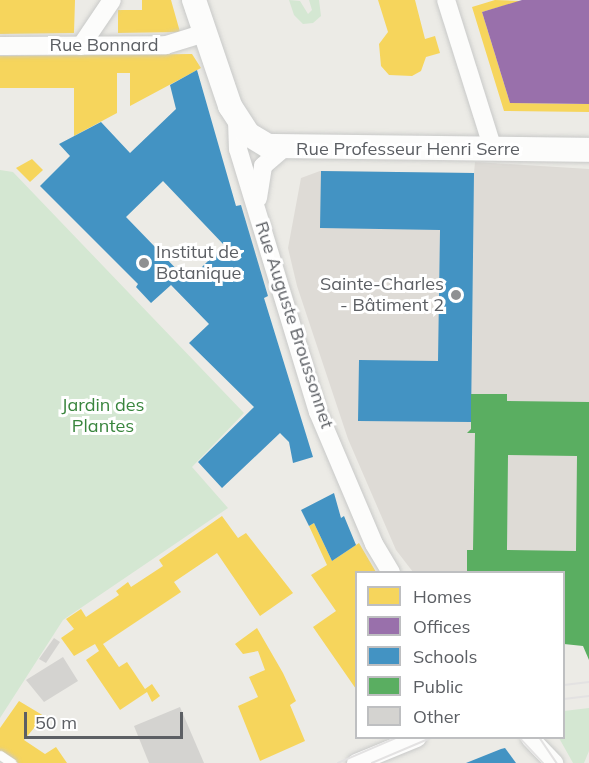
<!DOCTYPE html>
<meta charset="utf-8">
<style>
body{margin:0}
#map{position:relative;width:589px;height:763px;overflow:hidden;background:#ecebe6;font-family:Mulish,sans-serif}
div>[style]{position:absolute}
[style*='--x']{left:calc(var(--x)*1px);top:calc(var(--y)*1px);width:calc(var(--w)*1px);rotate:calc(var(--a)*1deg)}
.education>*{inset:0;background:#dedbd6}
.green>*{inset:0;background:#d4e7d2}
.homes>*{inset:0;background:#f6d55c}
.offices>*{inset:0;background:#9970ab}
.schools>*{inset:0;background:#4393c3}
.public>*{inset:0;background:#5aae61}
.building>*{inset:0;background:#d4d3d0}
.roads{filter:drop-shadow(0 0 2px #c8c9c8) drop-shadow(0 0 2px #c8c9c8)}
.lane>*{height:9px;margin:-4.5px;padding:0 4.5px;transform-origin:4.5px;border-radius:4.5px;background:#fcfcfb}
.street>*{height:18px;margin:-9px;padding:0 9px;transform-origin:9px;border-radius:9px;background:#fcfcfb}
.secondary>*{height:24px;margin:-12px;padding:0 12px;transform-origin:12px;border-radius:12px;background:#fcfcfb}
.tram>*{height:1.5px;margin:-0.75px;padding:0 0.75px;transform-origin:0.75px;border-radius:0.75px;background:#e3e2e2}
.dots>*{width:16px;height:16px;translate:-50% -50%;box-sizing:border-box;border:3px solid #fff;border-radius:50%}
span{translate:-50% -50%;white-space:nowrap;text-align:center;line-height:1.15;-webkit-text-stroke:6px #fff;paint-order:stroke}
.street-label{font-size:18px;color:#5c5f64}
.poi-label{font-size:18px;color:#5c5f64}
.left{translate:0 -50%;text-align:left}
.right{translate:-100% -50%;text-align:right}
.park-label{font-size:18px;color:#39853d}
.legend{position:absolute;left:355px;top:571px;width:210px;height:168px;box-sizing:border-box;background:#fff;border:2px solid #bebfc1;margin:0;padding:8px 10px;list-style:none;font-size:18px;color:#5c5f64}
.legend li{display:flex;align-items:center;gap:12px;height:30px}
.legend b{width:30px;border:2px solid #bebfc1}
.scale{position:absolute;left:24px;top:712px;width:159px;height:27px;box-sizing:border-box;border:3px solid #5c5f64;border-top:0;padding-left:8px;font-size:18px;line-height:21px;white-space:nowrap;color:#5c5f64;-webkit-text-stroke:4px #fff;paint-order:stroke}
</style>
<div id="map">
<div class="education">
<div style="clip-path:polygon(475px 162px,589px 169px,589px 585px,564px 585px,564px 572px,413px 572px,396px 550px,348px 439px,297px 286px,288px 248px,301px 178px,320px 171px,474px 173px)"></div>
</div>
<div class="green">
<div style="clip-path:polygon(289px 0,300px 1px,308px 14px,312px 10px,309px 0,319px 0,321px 16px,313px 23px,303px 24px,294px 15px)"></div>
<div style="clip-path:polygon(0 170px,13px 172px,244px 413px,192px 467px,228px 508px,63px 620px,0 718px)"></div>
<div style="clip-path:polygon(589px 708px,589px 751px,584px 763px,573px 763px,559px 738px,564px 738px,564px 711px)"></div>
</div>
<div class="homes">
<div style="clip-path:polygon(0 0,75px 0,74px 33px,0 34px)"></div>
<div style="clip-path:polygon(142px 0,171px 0,180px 32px,118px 33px,118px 10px,142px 10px)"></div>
<div style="clip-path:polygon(378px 0,415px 0,425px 39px,435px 36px,440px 53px,426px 57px,421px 71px,412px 76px,389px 75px,381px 66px,379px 44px,388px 32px)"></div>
<div style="clip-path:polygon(495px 0,521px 1px,482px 12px,510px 103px,589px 104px,589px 112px,504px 111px,472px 7px)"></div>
<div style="clip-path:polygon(192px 54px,201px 68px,130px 106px,130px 73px,117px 73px,117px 113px,74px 136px,74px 88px,0 88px,0 56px)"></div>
<div style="clip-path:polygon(32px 159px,43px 170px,30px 182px,16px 168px)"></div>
<div style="clip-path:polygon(222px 516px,238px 538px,246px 533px,293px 593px,260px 616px,217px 553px,174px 582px,181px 592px,103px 644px,119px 667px,127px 662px,145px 689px,152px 684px,160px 696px,152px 702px,147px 692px,120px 710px,86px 660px,99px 651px,95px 644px,74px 656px,61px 638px,74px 629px,66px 619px,81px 609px,86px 617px,119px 595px,116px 591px,128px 582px,131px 587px,163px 566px,159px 560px)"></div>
<div style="clip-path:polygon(314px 523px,332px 561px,359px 543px,376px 572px,356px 572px,356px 689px,313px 627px,336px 611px,311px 575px,327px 565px,309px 526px)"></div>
<div style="clip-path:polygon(257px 628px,283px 673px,296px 701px,290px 705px,305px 741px,260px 761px,238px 706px,258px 697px,249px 677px,265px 670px,258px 651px,243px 654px,235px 644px)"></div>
<div style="clip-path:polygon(19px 701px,44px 716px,24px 740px,45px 754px,56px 747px,67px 763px,18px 763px,0 751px,0 728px)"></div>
</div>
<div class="offices">
<div style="clip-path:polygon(522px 0,589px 0,589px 104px,510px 103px,482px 12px)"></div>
</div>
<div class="schools">
<div style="clip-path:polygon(evenodd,197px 70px,236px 206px,241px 205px,268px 296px,264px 298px,313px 457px,293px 463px,289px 442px,280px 433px,222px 488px,198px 462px,254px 407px,189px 343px,209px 324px,171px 285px,151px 303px,136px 287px,138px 284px,40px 186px,70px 156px,59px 144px,101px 122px,130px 153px,176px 109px,170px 85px,197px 70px,163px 181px,224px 245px,188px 281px,126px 217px,163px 181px)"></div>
<div style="clip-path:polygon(321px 171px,474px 173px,471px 422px,358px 421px,359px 360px,438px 361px,440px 230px,320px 228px)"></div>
<div style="clip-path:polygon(334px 493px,341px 518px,344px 516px,356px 545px,332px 561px,314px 523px,309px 526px,301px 510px)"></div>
<div style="clip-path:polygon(505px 748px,516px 763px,466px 763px,501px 749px)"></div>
</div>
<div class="public">
<div style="clip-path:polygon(evenodd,471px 394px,507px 394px,507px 401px,589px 402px,589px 660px,583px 646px,564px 644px,564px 572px,467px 572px,467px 550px,473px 550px,475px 433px,467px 433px,471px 429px,471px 394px,508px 455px,577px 456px,576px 551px,507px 550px,508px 455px)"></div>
</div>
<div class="building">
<div style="clip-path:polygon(54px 638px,60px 642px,46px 663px,39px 659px)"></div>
<div style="clip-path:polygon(63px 657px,78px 681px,44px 702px,26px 680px)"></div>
<div style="clip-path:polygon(180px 707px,204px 763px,149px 763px,134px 726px)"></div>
</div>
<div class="roads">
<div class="lane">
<div style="--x:0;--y:755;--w:14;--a:34"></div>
</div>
<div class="street">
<div style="--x:446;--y:0;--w:156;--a:72.5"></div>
<div style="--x:0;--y:46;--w:166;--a:-0.3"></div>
<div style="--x:166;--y:45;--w:41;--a:-17.1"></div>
<div style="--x:81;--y:46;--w:55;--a:-56"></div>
<div style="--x:237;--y:121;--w:28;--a:88"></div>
<div style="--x:238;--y:149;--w:275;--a:73.1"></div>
<div style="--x:318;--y:412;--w:143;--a:67"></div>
<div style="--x:374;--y:544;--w:33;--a:59"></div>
<div style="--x:258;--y:198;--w:32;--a:-81"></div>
<div style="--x:263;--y:166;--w:28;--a:-41"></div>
<div style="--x:530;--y:738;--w:35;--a:46"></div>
<div style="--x:356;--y:763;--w:66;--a:-22.3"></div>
</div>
<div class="secondary">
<div style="--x:194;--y:0;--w:112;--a:71.2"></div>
<div style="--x:230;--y:106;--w:33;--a:57"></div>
<div style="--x:248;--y:134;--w:23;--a:31"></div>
<div style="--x:268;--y:146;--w:321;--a:0.7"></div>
</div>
</div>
<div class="tram">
<div style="--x:564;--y:685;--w:25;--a:-7"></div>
<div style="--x:564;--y:699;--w:25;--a:-7"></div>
<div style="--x:520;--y:738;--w:34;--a:47"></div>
<div style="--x:540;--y:738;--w:30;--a:56"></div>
<div style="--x:338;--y:763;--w:63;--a:-23.3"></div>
<div style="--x:372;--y:763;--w:64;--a:-23"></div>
</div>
<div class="dots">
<div style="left:144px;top:263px;background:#8e9092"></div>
<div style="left:456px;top:295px;background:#8e9092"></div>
</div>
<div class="street-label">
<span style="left:104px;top:45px">Rue Bonnard</span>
<span style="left:408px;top:149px">Rue Professeur Henri Serre</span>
<span style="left:294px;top:325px;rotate:72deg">Rue Auguste Broussonnet</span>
</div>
<div class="poi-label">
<span class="left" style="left:156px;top:263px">Institut de<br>Botanique</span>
<span class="right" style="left:444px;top:295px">Sainte-Charles<br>- Bâtiment 2</span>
</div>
<div class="park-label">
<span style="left:103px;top:416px">Jardin des<br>Plantes</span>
</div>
<ul class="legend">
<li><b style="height:16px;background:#f6d55c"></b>Homes</li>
<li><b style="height:16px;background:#9970ab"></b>Offices</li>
<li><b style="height:16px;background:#4393c3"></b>Schools</li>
<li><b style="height:16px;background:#5aae61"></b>Public</li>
<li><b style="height:16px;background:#d4d3d0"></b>Other</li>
</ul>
<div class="scale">50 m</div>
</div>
